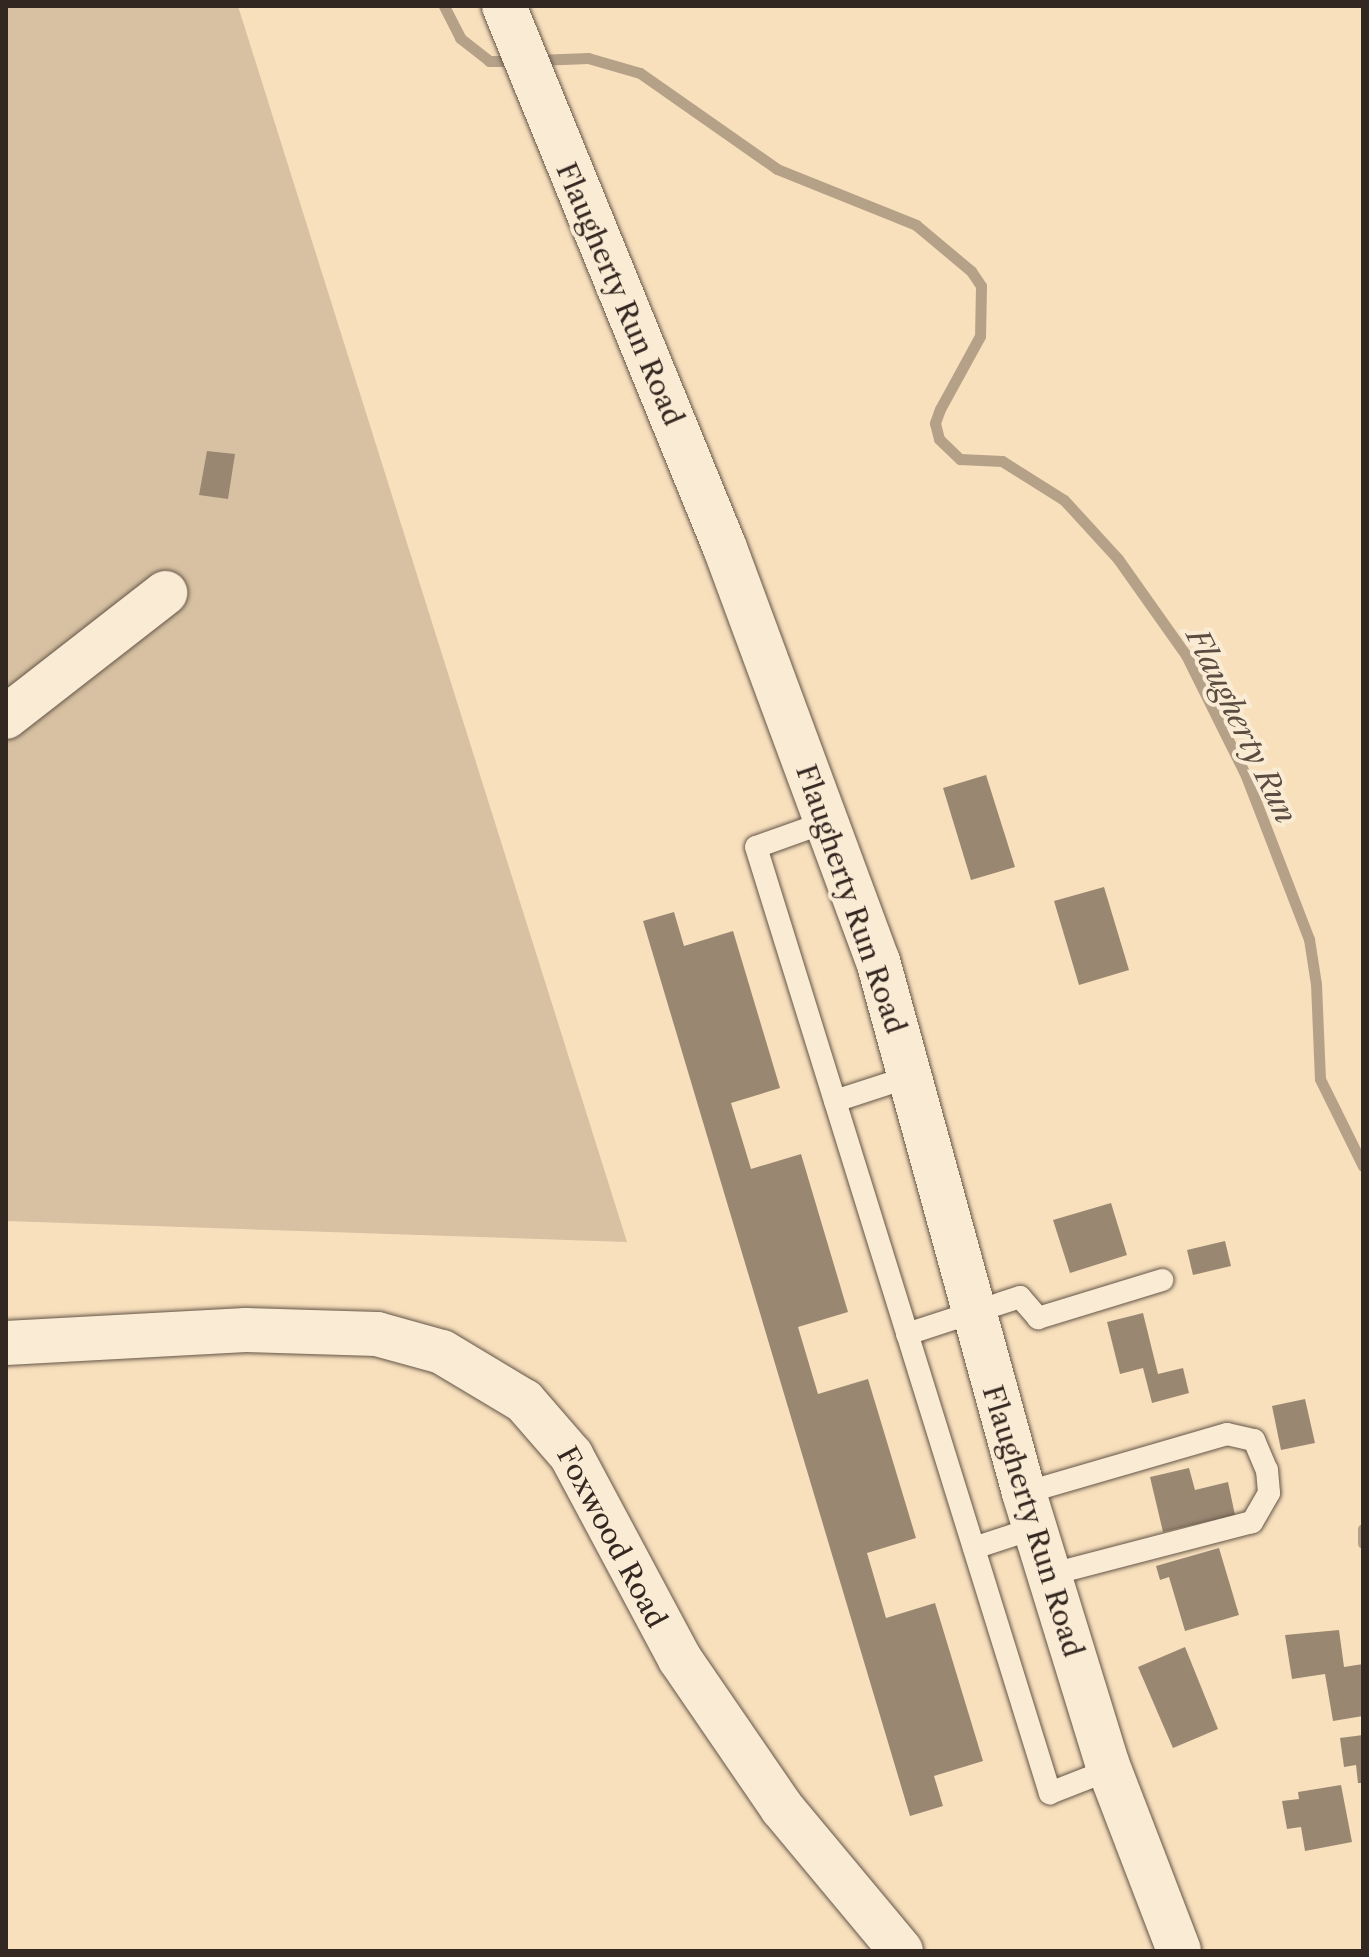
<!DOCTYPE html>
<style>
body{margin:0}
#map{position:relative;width:1369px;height:1957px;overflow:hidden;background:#f8e0bd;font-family:"Libre Caslon Text",serif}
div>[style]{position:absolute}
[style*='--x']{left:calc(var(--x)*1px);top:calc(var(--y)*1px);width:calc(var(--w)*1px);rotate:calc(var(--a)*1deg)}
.green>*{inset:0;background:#d7c1a2}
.stream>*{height:11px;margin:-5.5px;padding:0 5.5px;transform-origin:5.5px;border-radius:5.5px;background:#b5a188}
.building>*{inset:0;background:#998772}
.roads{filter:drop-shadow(0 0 2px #645548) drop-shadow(0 0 2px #645548)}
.service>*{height:22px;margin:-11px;padding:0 11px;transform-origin:11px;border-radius:11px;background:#faebd4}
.minor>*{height:44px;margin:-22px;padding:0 22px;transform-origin:22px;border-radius:22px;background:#faebd4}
.secondary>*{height:44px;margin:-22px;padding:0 22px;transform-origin:22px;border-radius:22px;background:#faebd4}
span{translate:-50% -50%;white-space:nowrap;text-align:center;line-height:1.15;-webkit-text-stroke:8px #faebd4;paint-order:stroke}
.street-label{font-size:28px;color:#332721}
.water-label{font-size:30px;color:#5a4c40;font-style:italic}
.frame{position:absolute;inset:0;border:8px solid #332721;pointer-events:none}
</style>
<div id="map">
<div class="green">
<div style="clip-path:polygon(6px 6px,238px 6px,627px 1242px,6px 1221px)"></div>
</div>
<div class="stream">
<div style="--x:444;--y:6;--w:36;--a:63"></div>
<div style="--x:460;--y:38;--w:37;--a:38"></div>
<div style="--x:489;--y:61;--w:26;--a:0"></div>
<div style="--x:537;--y:60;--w:51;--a:-2.2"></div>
<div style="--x:588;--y:58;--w:54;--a:16.1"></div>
<div style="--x:640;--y:73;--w:167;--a:35"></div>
<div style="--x:777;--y:169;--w:150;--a:21.9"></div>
<div style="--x:916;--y:225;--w:72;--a:39.9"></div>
<div style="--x:971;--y:271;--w:18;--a:56"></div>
<div style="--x:981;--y:286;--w:50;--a:91.1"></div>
<div style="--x:980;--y:336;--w:83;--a:118.7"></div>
<div style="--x:940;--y:409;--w:15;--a:110"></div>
<div style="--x:935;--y:423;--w:16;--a:76"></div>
<div style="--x:939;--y:439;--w:29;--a:44"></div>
<div style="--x:960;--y:459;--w:42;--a:2.7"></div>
<div style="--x:1002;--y:461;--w:73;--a:32.2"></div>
<div style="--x:1064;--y:500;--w:80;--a:47.5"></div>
<div style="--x:1118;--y:559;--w:118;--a:54.7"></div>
<div style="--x:1186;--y:655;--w:135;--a:63.6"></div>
<div style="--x:1246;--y:776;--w:175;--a:68.9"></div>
<div style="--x:1309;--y:939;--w:46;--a:81.2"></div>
<div style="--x:1316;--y:984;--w:95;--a:87.6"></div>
<div style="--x:1320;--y:1079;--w:97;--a:63.7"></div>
<div style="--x:1363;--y:1529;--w:14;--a:90"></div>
</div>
<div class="building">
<div style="clip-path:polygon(207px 451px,235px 454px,228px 499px,199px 495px)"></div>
<div style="clip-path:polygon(986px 775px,1015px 867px,971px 880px,943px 788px)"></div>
<div style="clip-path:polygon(1104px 887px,1129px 970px,1079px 985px,1054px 901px)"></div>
<div style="clip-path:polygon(674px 912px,684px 946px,733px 931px,780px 1088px,731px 1103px,751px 1169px,801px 1154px,848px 1312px,798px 1327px,818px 1394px,868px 1379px,916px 1538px,867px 1553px,886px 1618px,935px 1603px,983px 1761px,934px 1776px,943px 1806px,910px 1816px,643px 921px)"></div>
<div style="clip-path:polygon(1111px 1203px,1127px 1255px,1070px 1273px,1053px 1220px)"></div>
<div style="clip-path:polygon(1225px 1241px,1231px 1266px,1193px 1275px,1187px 1250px)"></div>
<div style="clip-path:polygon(1143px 1313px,1158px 1374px,1183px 1368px,1189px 1393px,1152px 1403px,1143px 1368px,1120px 1374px,1107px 1322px)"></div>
<div style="clip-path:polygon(1305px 1399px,1315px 1443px,1281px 1450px,1272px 1406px)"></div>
<div style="clip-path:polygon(1189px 1468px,1195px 1490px,1228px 1482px,1235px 1515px,1163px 1532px,1150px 1477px)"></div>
<div style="clip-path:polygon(1219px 1548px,1239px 1615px,1185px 1631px,1169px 1577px,1160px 1580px,1156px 1566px)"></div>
<div style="clip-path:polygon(1339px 1630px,1344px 1667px,1363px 1664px,1363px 1716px,1333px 1721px,1325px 1674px,1292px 1679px,1285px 1635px)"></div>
<div style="clip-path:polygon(1185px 1647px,1218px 1729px,1173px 1748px,1138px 1667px)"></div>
<div style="clip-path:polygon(1363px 1735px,1363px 1783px,1358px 1783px,1356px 1765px,1344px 1767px,1340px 1738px)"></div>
<div style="clip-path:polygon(1341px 1785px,1352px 1842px,1305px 1851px,1301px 1827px,1287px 1829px,1282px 1801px,1299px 1799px,1298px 1792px)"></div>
</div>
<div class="roads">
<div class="service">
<div style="--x:826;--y:822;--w:74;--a:160.3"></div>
<div style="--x:756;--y:847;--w:991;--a:72.74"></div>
<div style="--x:1050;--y:1793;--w:63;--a:-21.3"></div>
<div style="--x:835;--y:1101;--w:78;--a:-18"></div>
<div style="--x:907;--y:1334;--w:119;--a:-18.1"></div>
<div style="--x:1020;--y:1297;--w:28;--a:49"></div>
<div style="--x:1038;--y:1318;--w:130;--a:-17"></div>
<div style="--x:1024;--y:1493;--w:211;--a:-16.2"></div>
<div style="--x:1227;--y:1434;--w:28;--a:13"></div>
<div style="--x:1254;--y:1440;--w:33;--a:67"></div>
<div style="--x:1267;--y:1470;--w:23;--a:85"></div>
<div style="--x:1269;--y:1493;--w:34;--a:120"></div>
<div style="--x:1252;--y:1522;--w:210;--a:165.4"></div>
<div style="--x:974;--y:1548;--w:64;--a:-18.2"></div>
</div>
<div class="minor">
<div style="--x:6;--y:717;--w:202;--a:-37.9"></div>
<div style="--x:6;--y:1343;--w:240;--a:-3.1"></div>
<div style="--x:246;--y:1330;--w:131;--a:1.7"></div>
<div style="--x:377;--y:1334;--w:67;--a:15.5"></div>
<div style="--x:442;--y:1352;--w:96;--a:30.9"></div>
<div style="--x:524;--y:1401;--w:72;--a:49"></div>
<div style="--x:571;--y:1455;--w:231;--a:61.9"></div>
<div style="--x:680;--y:1659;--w:181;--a:55.6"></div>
<div style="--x:782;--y:1808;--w:186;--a:50.2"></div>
</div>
<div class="secondary">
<div style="--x:504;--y:6;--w:585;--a:67.82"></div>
<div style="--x:725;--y:548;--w:440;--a:69.7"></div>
<div style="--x:878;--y:961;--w:552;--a:74.65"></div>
<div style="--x:1024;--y:1493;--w:282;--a:72.9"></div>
<div style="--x:1107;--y:1763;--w:201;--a:69"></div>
</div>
</div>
<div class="street-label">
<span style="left:620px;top:294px;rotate:67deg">Flaugherty Run Road</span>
<span style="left:851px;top:899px;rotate:71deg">Flaugherty Run Road</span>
<span style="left:1033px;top:1521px;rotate:73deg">Flaugherty Run Road</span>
<span style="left:612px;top:1537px;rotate:62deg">Foxwood Road</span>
</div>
<div class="water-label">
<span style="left:1241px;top:726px;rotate:64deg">Flaugherty Run</span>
</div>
<div class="frame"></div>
</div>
